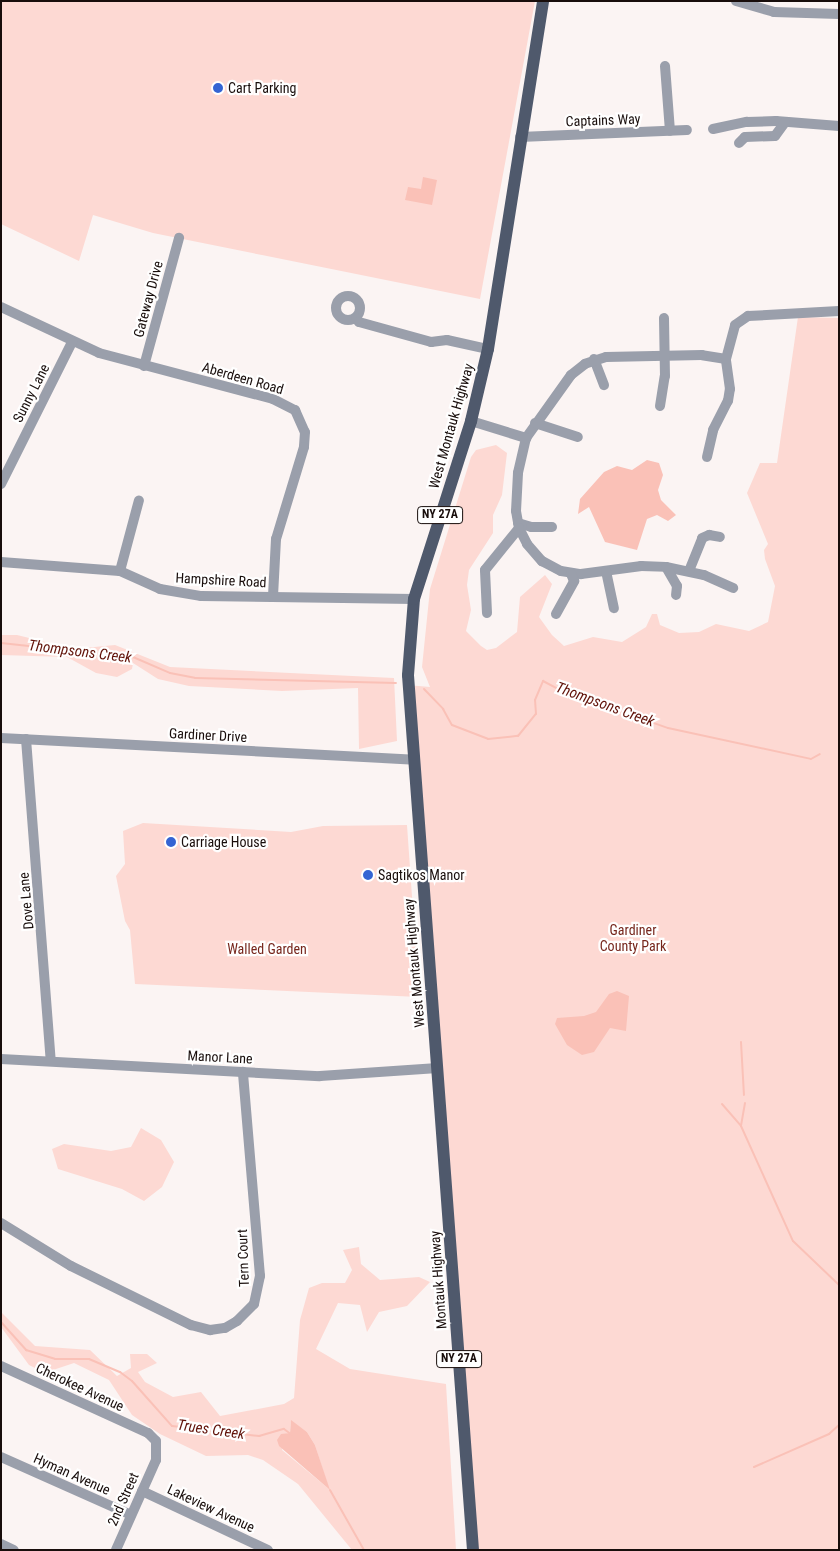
<!DOCTYPE html>
<style>
body{margin:0}
#map{position:relative;width:840px;height:1551px;overflow:hidden;background:#fbf4f3;font-family:"Roboto Condensed",sans-serif}
div>[style]{position:absolute}
[style*='--x']{left:calc(var(--x)*1px);top:calc(var(--y)*1px);width:calc(var(--w)*1px);rotate:calc(var(--a)*1deg)}
.green>*{inset:0;background:#fdd9d3}
.water>*{inset:0;background:#fac1b7}
.stream>*{height:2px;margin:-1px;padding:0 1px;transform-origin:1px;border-radius:1px;background:#fac1b7}
.minor>*{height:10px;margin:-5px;padding:0 5px;transform-origin:5px;border-radius:5px;background:#9a9fab}
.minor>.ring{margin:-5px;padding:0;box-sizing:content-box;background:none;border:10px solid #9a9fab;border-radius:50%}
.major>*{height:12px;margin:-6px;padding:0 6px;transform-origin:6px;border-radius:6px;background:#4f596c}
.dots>*{width:14px;height:14px;translate:-50% -50%;box-sizing:border-box;border:2px solid #fff;border-radius:50%}
span{translate:-50% -50%;white-space:nowrap;text-align:center;line-height:1.15;-webkit-text-stroke:4.5px #fff;paint-order:stroke}
.shield-label span{padding:1px 4px;background:#fff;border:1px solid;border-radius:4px;-webkit-text-stroke-width:0}
.shield-label{font-size:12px;color:#180d0b;font-weight:700}
.poi-label{font-size:14px;color:#180d0b}
.left{translate:0 -50%;text-align:left}
.street-label{font-size:14px;color:#180d0b}
.park-label{font-size:14px;color:#76261c}
.water-label{font-size:15px;color:#611209;font-style:italic}
.frame{position:absolute;inset:0;border:2px solid #180d0b;pointer-events:none}
</style>
<div id="map">
<div class="green">
<div style="clip-path:polygon(1px 1px,535px 1px,480px 299px,153px 233px,93px 215px,79px 261px,1px 224px)"></div>
<div style="clip-path:polygon(798px 317px,839px 318px,839px 1550px,473px 1550px,407px 685px,430px 687px,422px 667px,430px 589px,471px 457px,476px 450px,496px 445px,507px 453px,502px 495px,493px 515px,493px 533px,469px 570px,467px 585px,471px 610px,466px 631px,481px 646px,487px 650px,496px 648px,517px 632px,520px 597px,545px 575px,552px 584px,539px 617px,552px 635px,564px 646px,593px 637px,622px 642px,646px 627px,652px 614px,657px 614px,660px 625px,679px 633px,699px 632px,716px 624px,749px 631px,768px 622px,775px 586px,765px 559px,764px 550px,768px 544px,747px 493px,760px 463px,777px 463px)"></div>
<div style="clip-path:polygon(1px 635px,17px 635px,74px 649px,115px 645px,170px 667px,394px 678px,397px 741px,359px 749px,358px 688px,282px 691px,189px 686px,158px 679px,133px 663px,132px 669px,117px 677px,96px 673px,67px 657px,1px 655px)"></div>
<div style="clip-path:polygon(143px 823px,291px 832px,323px 826px,407px 825px,419px 997px,135px 984px,130px 930px,125px 921px,116px 876px,125px 864px,123px 831px)"></div>
<div style="clip-path:polygon(141px 1128px,161px 1140px,174px 1162px,162px 1187px,144px 1201px,122px 1189px,58px 1169px,52px 1149px,64px 1144px,111px 1151px,131px 1147px)"></div>
<div style="clip-path:polygon(evenodd,359px 1247px,361px 1264px,380px 1280px,419px 1277px,430px 1282px,407px 1306px,379px 1312px,367px 1332px,360px 1305px,338px 1303px,316px 1349px,350px 1369px,446px 1384px,456px 1550px,352px 1550px,298px 1484px,263px 1460px,248px 1455px,206px 1456px,160px 1434px,132px 1415px,109px 1380px,74px 1363px,53px 1370px,37px 1369px,29px 1365px,1px 1327px,1px 1312px,35px 1346px,90px 1350px,117px 1376px,131px 1368px,130px 1354px,147px 1354px,157px 1363px,138px 1372px,145px 1382px,173px 1397px,201px 1392px,220px 1416px,284px 1404px,294px 1398px,300px 1320px,309px 1288px,322px 1283px,345px 1283px,352px 1270px,343px 1250px,359px 1247px,291px 1421px,307px 1432px,315px 1445px,329px 1489px,282px 1450px,286px 1434px,290px 1433px,291px 1421px)"></div>
</div>
<div class="water">
<div style="clip-path:polygon(423px 177px,437px 180px,432px 205px,405px 200px,408px 187px,421px 189px)"></div>
<div style="clip-path:polygon(647px 460px,659px 463px,663px 475px,658px 490px,661px 500px,676px 515px,668px 521px,657px 515px,647px 519px,637px 550px,605px 542px,589px 507px,578px 514px,580px 499px,604px 472px,617px 466px,632px 470px)"></div>
<div style="clip-path:polygon(617px 991px,629px 996px,626px 1031px,610px 1028px,594px 1052px,582px 1055px,567px 1045px,555px 1024px,557px 1018px,584px 1016px,596px 1012px,609px 994px)"></div>
<div style="clip-path:polygon(291px 1420px,307px 1432px,315px 1445px,330px 1490px,279px 1446px,277px 1440px,281px 1434px,290px 1433px)"></div>
</div>
<div class="stream">
<div style="--x:1;--y:643;--w:133;--a:6.1"></div>
<div style="--x:133;--y:657;--w:40;--a:23.4"></div>
<div style="--x:170;--y:673;--w:25;--a:11"></div>
<div style="--x:195;--y:678;--w:201;--a:1.4"></div>
<div style="--x:424;--y:689;--w:28;--a:46"></div>
<div style="--x:443;--y:709;--w:18;--a:61"></div>
<div style="--x:452;--y:725;--w:39;--a:21"></div>
<div style="--x:488;--y:739;--w:30;--a:-6"></div>
<div style="--x:518;--y:736;--w:28;--a:-51"></div>
<div style="--x:536;--y:714;--w:14;--a:-94"></div>
<div style="--x:535;--y:700;--w:21;--a:-67"></div>
<div style="--x:543;--y:681;--w:19;--a:28"></div>
<div style="--x:560;--y:690;--w:114;--a:19.4"></div>
<div style="--x:668;--y:728;--w:146;--a:12.2"></div>
<div style="--x:811;--y:759;--w:10;--a:-29"></div>
<div style="--x:741;--y:1042;--w:53;--a:86.8"></div>
<div style="--x:745;--y:1103;--w:23;--a:100"></div>
<div style="--x:741;--y:1126;--w:126;--a:65.7"></div>
<div style="--x:793;--y:1241;--w:64;--a:43.7"></div>
<div style="--x:722;--y:1104;--w:29;--a:49"></div>
<div style="--x:1;--y:1322;--w:38;--a:48"></div>
<div style="--x:26;--y:1350;--w:30;--a:17"></div>
<div style="--x:55;--y:1359;--w:34;--a:0"></div>
<div style="--x:89;--y:1359;--w:34;--a:23"></div>
<div style="--x:120;--y:1372;--w:15;--a:37"></div>
<div style="--x:132;--y:1381;--w:60;--a:48.4"></div>
<div style="--x:172;--y:1426;--w:88;--a:6.6"></div>
<div style="--x:259;--y:1436;--w:26;--a:-16"></div>
<div style="--x:284;--y:1429;--w:10;--a:37"></div>
<div style="--x:754;--y:1467;--w:82;--a:-23.7"></div>
<div style="--x:829;--y:1434;--w:13;--a:-42"></div>
<div style="--x:330;--y:1490;--w:69;--a:60.5"></div>
</div>
<div class="minor">
<div style="--x:736;--y:1;--w:40;--a:16"></div>
<div style="--x:774;--y:12;--w:65;--a:1.8"></div>
<div style="--x:665;--y:66;--w:65;--a:85.6"></div>
<div style="--x:713;--y:129;--w:35;--a:-12"></div>
<div style="--x:747;--y:122;--w:29;--a:-2"></div>
<div style="--x:776;--y:121;--w:63;--a:4.5"></div>
<div style="--x:520;--y:137;--w:167;--a:-2.4"></div>
<div style="--x:739;--y:143;--w:8;--a:-45"></div>
<div style="--x:745;--y:137;--w:30;--a:-2"></div>
<div style="--x:775;--y:136;--w:17;--a:-54"></div>
<div class="ring" style="left:336px;top:296px;width:14px;height:14px"></div>
<div style="--x:1;--y:307;--w:108;--a:25.1"></div>
<div style="--x:99;--y:353;--w:180;--a:14.8"></div>
<div style="--x:273;--y:399;--w:25;--a:27"></div>
<div style="--x:295;--y:410;--w:24;--a:66"></div>
<div style="--x:305;--y:432;--w:15;--a:94"></div>
<div style="--x:304;--y:447;--w:96;--a:106.9"></div>
<div style="--x:276;--y:539;--w:58;--a:93"></div>
<div style="--x:356;--y:318;--w:5;--a:53"></div>
<div style="--x:359;--y:322;--w:75;--a:15.5"></div>
<div style="--x:431;--y:342;--w:16;--a:-7"></div>
<div style="--x:447;--y:340;--w:42;--a:12.4"></div>
<div style="--x:594;--y:359;--w:28;--a:69"></div>
<div style="--x:726;--y:359;--w:24;--a:-171"></div>
<div style="--x:702;--y:355;--w:96;--a:178.8"></div>
<div style="--x:606;--y:357;--w:22;--a:162"></div>
<div style="--x:585;--y:364;--w:18;--a:142"></div>
<div style="--x:571;--y:375;--w:77;--a:125.5"></div>
<div style="--x:526;--y:438;--w:36;--a:103"></div>
<div style="--x:518;--y:473;--w:38;--a:93"></div>
<div style="--x:516;--y:511;--w:17;--a:80"></div>
<div style="--x:519;--y:528;--w:18;--a:63"></div>
<div style="--x:527;--y:544;--w:23;--a:49"></div>
<div style="--x:542;--y:561;--w:21;--a:28"></div>
<div style="--x:561;--y:571;--w:20;--a:9"></div>
<div style="--x:581;--y:574;--w:61;--a:-7.6"></div>
<div style="--x:641;--y:566;--w:25;--a:2"></div>
<div style="--x:666;--y:567;--w:39;--a:12"></div>
<div style="--x:704;--y:575;--w:32;--a:24"></div>
<div style="--x:144;--y:366;--w:133;--a:-74.7"></div>
<div style="--x:660;--y:406;--w:30;--a:-81"></div>
<div style="--x:665;--y:376;--w:58;--a:-91"></div>
<div style="--x:471;--y:421;--w:58;--a:17.2"></div>
<div style="--x:535;--y:423;--w:45;--a:18"></div>
<div style="--x:707;--y:457;--w:28;--a:-77"></div>
<div style="--x:713;--y:430;--w:33;--a:-63"></div>
<div style="--x:728;--y:401;--w:12;--a:-81"></div>
<div style="--x:730;--y:389;--w:30;--a:-98"></div>
<div style="--x:726;--y:359;--w:35;--a:-75"></div>
<div style="--x:735;--y:325;--w:16;--a:-35"></div>
<div style="--x:748;--y:316;--w:91;--a:-3.1"></div>
<div style="--x:1;--y:484;--w:159;--a:-63.4"></div>
<div style="--x:518;--y:523;--w:14;--a:17"></div>
<div style="--x:531;--y:527;--w:21;--a:0"></div>
<div style="--x:1;--y:562;--w:119;--a:4.3"></div>
<div style="--x:120;--y:571;--w:44;--a:24.2"></div>
<div style="--x:160;--y:589;--w:42;--a:9.7"></div>
<div style="--x:201;--y:596;--w:213;--a:0.8"></div>
<div style="--x:666;--y:567;--w:22;--a:60"></div>
<div style="--x:677;--y:586;--w:9;--a:96"></div>
<div style="--x:120;--y:571;--w:73;--a:-75"></div>
<div style="--x:606;--y:571;--w:38;--a:78"></div>
<div style="--x:689;--y:571;--w:35;--a:-68"></div>
<div style="--x:702;--y:538;--w:8;--a:-23"></div>
<div style="--x:709;--y:535;--w:11;--a:10"></div>
<div style="--x:487;--y:613;--w:43;--a:-92.7"></div>
<div style="--x:485;--y:570;--w:54;--a:-51"></div>
<div style="--x:556;--y:614;--w:38;--a:-61"></div>
<div style="--x:574;--y:581;--w:8;--a:-113"></div>
<div style="--x:1;--y:738;--w:414;--a:3"></div>
<div style="--x:26;--y:739;--w:323;--a:85.6"></div>
<div style="--x:1;--y:1059;--w:319;--a:3.1"></div>
<div style="--x:320;--y:1076;--w:118;--a:-3.9"></div>
<div style="--x:1;--y:1223;--w:82;--a:31.6"></div>
<div style="--x:71;--y:1266;--w:134;--a:26.2"></div>
<div style="--x:191;--y:1325;--w:20;--a:15"></div>
<div style="--x:210;--y:1330;--w:15;--a:-8"></div>
<div style="--x:225;--y:1328;--w:14;--a:-30"></div>
<div style="--x:237;--y:1321;--w:24;--a:-45"></div>
<div style="--x:254;--y:1304;--w:29;--a:-78"></div>
<div style="--x:260;--y:1276;--w:205;--a:-94.8"></div>
<div style="--x:1;--y:1366;--w:162;--a:24.5"></div>
<div style="--x:148;--y:1433;--w:11;--a:45"></div>
<div style="--x:156;--y:1441;--w:19;--a:90"></div>
<div style="--x:156;--y:1460;--w:98;--a:114"></div>
<div style="--x:1;--y:1457;--w:142;--a:24"></div>
<div style="--x:142;--y:1491;--w:139;--a:25.1"></div>
<div style="--x:1;--y:1544;--w:14;--a:25"></div>
</div>
<div class="major">
<div style="--x:473;--y:1550;--w:877;--a:-94.25"></div>
<div style="--x:408;--y:675;--w:76;--a:-85.5"></div>
<div style="--x:414;--y:599;--w:187;--a:-72.2"></div>
<div style="--x:471;--y:421;--w:74;--a:-76.7"></div>
<div style="--x:488;--y:349;--w:352;--a:-81"></div>
</div>
<div class="dots">
<div style="left:218px;top:88px;background:#3464d3"></div>
<div style="left:171px;top:842px;background:#3464d3"></div>
<div style="left:368px;top:875px;background:#3464d3"></div>
</div>
<div class="shield-label">
<span style="left:440px;top:515px">NY 27A</span>
<span style="left:459px;top:1359px">NY 27A</span>
</div>
<div class="poi-label">
<span class="left" style="left:228px;top:88px">Cart Parking</span>
<span class="left" style="left:181px;top:842px">Carriage House</span>
<span class="left" style="left:378px;top:875px">Sagtikos Manor</span>
</div>
<div class="street-label">
<span style="left:603px;top:120px;rotate:-2deg">Captains Way</span>
<span style="left:148px;top:299px;rotate:-75deg">Gateway Drive</span>
<span style="left:243px;top:378px;rotate:16deg">Aberdeen Road</span>
<span style="left:31px;top:393px;rotate:-63deg">Sunny Lane</span>
<span style="left:451px;top:426px;rotate:-74deg">West Montauk Highway</span>
<span style="left:221px;top:580px;rotate:3deg">Hampshire Road</span>
<span style="left:208px;top:735px;rotate:3deg">Gardiner Drive</span>
<span style="left:26px;top:901px;rotate:-95deg">Dove Lane</span>
<span style="left:414px;top:963px;rotate:-95deg">West Montauk Highway</span>
<span style="left:220px;top:1057px;rotate:3deg">Manor Lane</span>
<span style="left:243px;top:1258px;rotate:-92deg">Tern Court</span>
<span style="left:438px;top:1280px;rotate:-94deg">Montauk Highway</span>
<span style="left:80px;top:1387px;rotate:25deg">Cherokee Avenue</span>
<span style="left:72px;top:1474px;rotate:24deg">Hyman Avenue</span>
<span style="left:123px;top:1499px;rotate:-66deg">2nd Street</span>
<span style="left:211px;top:1508px;rotate:25deg">Lakeview Avenue</span>
</div>
<div class="park-label">
<span style="left:633px;top:938px">Gardiner<br>County Park</span>
<span style="left:267px;top:949px">Walled Garden</span>
</div>
<div class="water-label">
<span style="left:80px;top:652px;rotate:7deg">Thompsons Creek</span>
<span style="left:605px;top:705px;rotate:20deg">Thompsons Creek</span>
<span style="left:211px;top:1430px;rotate:8deg">Trues Creek</span>
</div>
<div class="frame"></div>
</div>
